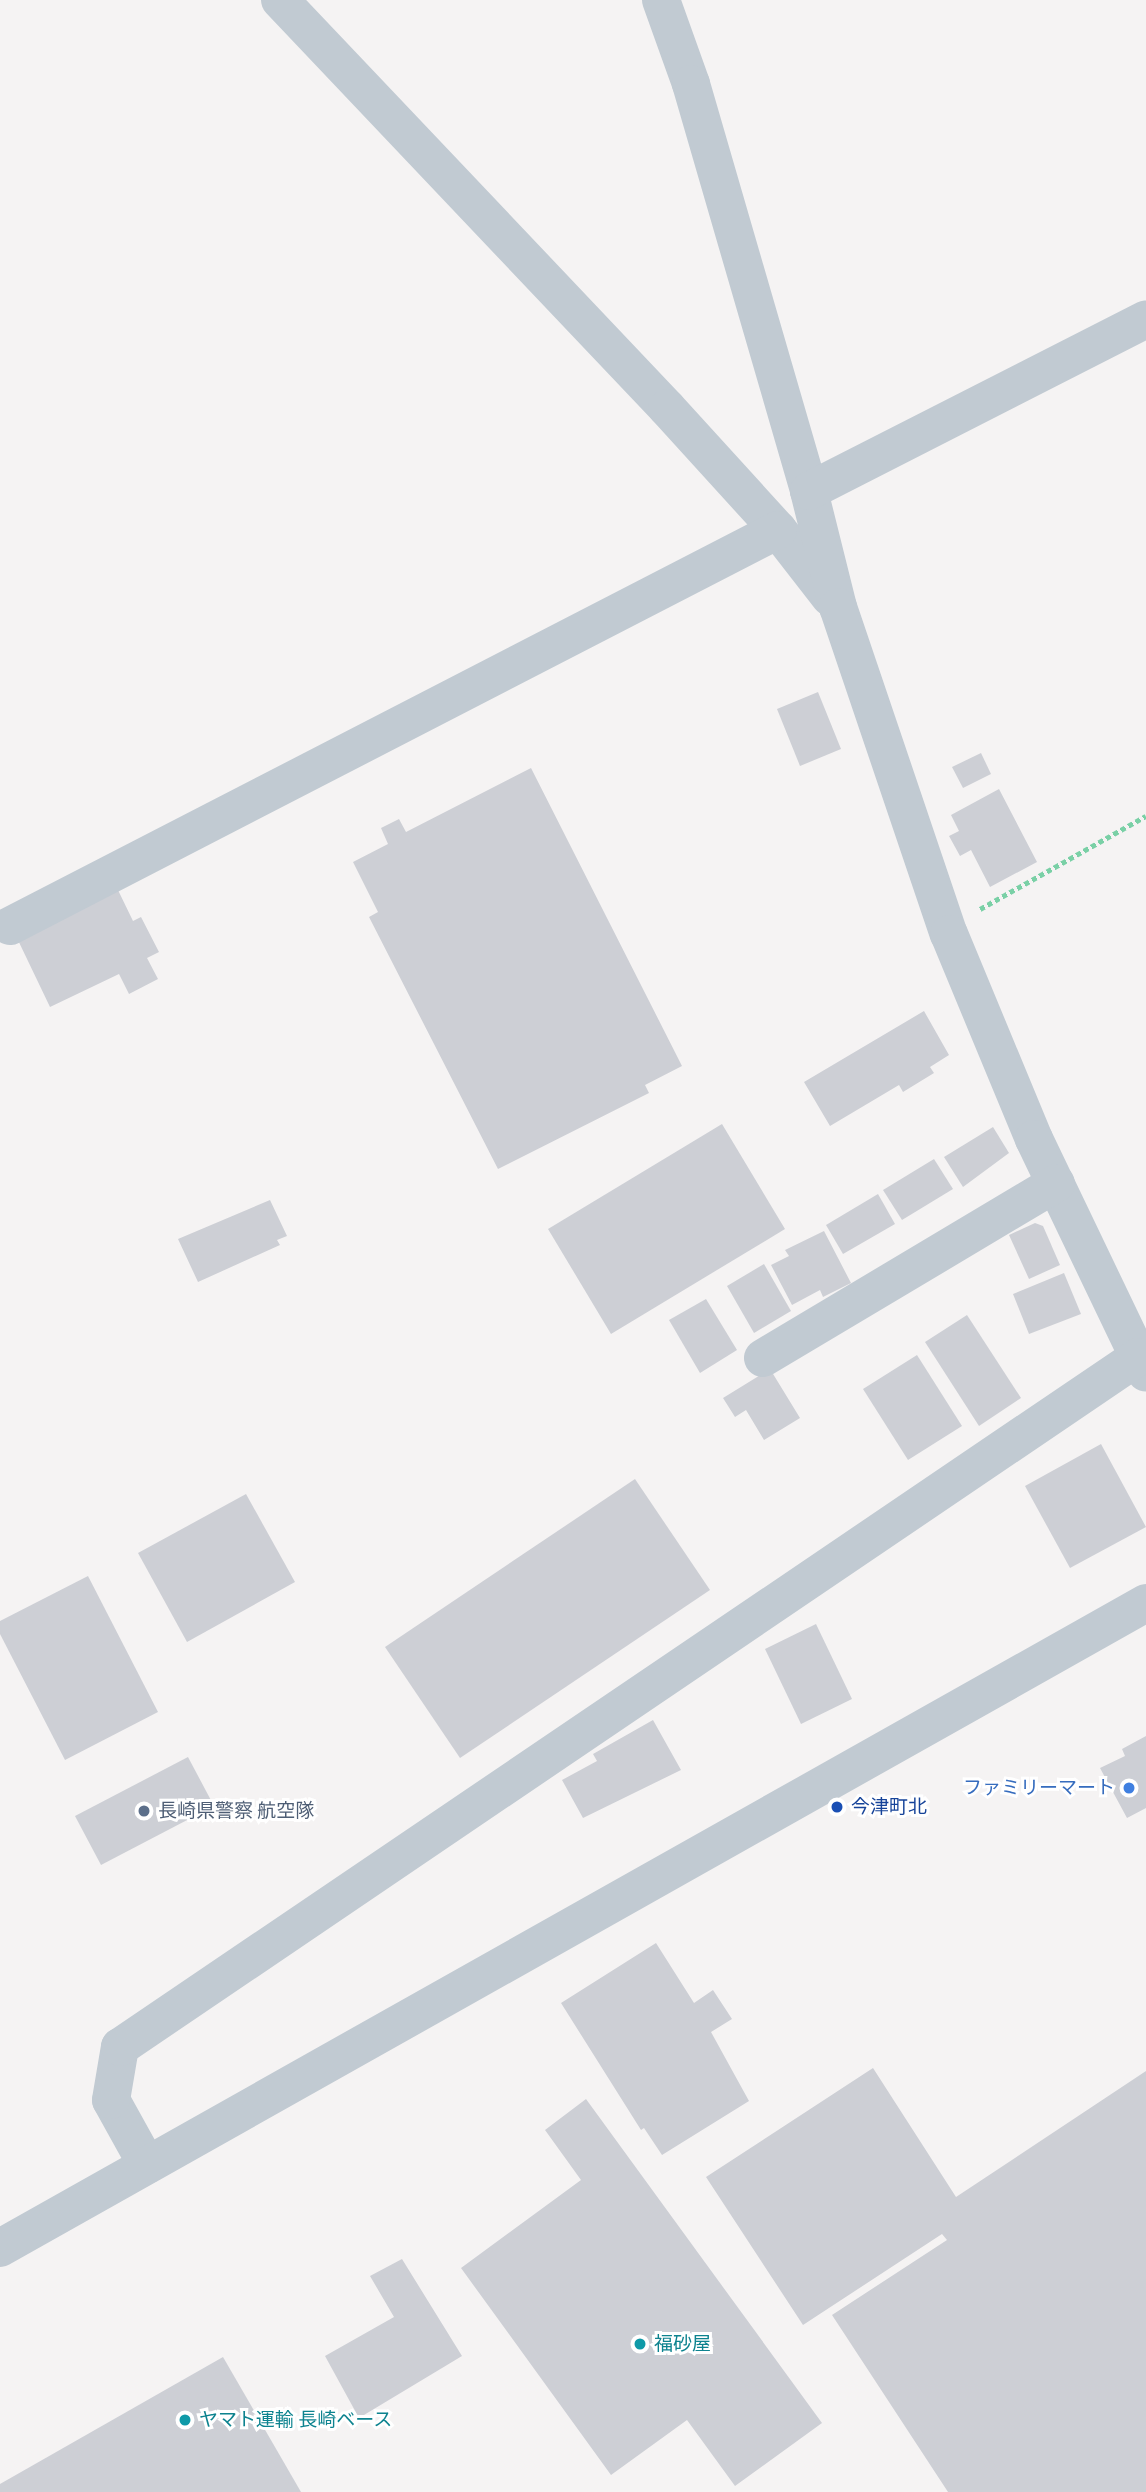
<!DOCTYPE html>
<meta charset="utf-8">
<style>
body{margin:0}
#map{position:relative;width:1146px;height:2492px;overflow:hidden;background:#f5f3f3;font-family:Cabin,"Noto Sans JP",sans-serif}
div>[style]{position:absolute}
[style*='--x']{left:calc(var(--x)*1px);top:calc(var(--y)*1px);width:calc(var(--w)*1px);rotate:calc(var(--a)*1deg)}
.building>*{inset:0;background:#cdcfd5}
.path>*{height:4.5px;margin-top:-2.25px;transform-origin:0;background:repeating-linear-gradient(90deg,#7ad0a6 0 5px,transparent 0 8.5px)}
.minor>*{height:38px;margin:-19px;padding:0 19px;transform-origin:19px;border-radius:19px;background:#c1cad2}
.dots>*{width:19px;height:19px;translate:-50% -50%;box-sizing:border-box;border:4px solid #fff;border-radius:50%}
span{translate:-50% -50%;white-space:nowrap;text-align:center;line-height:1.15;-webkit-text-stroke:6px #fff;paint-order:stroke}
.shop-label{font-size:19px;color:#366cbe}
.right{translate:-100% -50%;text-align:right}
.transit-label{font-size:19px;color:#164399}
.left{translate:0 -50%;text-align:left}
.service-label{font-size:19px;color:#4e5e75}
.culture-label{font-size:19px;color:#0d838f}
</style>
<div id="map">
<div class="building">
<div style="clip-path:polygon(818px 692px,841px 749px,800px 766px,777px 709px)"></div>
<div style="clip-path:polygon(981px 753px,991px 774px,963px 788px,952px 767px)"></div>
<div style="clip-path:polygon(531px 768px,682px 1066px,645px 1085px,649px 1093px,498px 1169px,369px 917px,378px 912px,353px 862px,388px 844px,381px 828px,399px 819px,406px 832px)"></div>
<div style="clip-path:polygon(999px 789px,1037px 862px,990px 887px,971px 850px,960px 856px,949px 836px,959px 831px,951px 815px)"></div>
<div style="clip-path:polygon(117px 888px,133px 921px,141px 917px,159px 952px,147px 958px,158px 979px,129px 994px,119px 974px,50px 1007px,16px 936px)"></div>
<div style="clip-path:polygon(924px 1011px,949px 1055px,930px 1067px,934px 1073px,903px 1092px,899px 1085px,830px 1126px,804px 1082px)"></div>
<div style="clip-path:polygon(722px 1124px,785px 1229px,611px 1334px,548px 1229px)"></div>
<div style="clip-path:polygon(993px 1127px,1009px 1153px,963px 1187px,944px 1157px)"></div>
<div style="clip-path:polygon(934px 1159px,953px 1189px,902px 1220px,883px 1190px)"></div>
<div style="clip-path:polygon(878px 1194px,895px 1224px,843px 1254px,826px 1225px)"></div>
<div style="clip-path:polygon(270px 1200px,287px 1236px,277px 1240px,280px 1245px,198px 1282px,178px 1239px)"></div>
<div style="clip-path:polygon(1035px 1223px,1043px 1226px,1060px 1265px,1029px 1279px,1009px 1235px)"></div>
<div style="clip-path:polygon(824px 1231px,851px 1283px,823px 1297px,820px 1290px,792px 1305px,771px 1265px,789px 1256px,785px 1250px)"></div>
<div style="clip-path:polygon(764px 1264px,791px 1311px,754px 1333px,727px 1286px)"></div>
<div style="clip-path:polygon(1064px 1273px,1081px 1314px,1029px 1334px,1013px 1294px)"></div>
<div style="clip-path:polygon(706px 1299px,737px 1350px,700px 1373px,669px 1320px)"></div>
<div style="clip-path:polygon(967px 1315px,1021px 1398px,979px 1426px,925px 1342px)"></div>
<div style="clip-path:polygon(917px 1355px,962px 1426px,908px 1460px,863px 1389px)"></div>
<div style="clip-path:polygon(770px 1369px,800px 1418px,764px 1440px,746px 1410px,735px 1417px,723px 1398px)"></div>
<div style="clip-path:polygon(1101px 1444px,1146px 1527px,1070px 1568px,1025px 1486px)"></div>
<div style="clip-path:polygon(635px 1479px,710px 1590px,460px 1758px,385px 1647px)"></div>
<div style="clip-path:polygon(246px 1494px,295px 1582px,187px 1642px,138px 1553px)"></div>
<div style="clip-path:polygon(88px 1576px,158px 1712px,65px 1760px,0 1634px,0 1621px)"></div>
<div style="clip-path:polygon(816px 1624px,852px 1699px,801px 1724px,765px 1649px)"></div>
<div style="clip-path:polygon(653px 1720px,681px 1770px,583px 1818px,562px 1780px,597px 1761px,593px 1754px)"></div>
<div style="clip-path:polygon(1146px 1736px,1146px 1808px,1127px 1818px,1100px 1768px,1125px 1756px,1122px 1749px)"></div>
<div style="clip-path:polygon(188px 1757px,214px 1806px,101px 1865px,75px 1816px)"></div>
<div style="clip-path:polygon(656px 1943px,694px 2003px,713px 1990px,732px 2019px,711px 2032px,749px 2101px,662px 2155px,644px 2128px,641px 2130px,561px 2003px)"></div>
<div style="clip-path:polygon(873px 2068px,956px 2197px,1146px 2071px,1146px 2492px,948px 2492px,832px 2315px,947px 2240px,942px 2234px,803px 2325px,706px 2177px)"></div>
<div style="clip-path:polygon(586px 2099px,822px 2423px,735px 2486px,687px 2420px,611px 2475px,461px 2268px,581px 2180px,545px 2130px)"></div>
<div style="clip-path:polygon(402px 2259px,462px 2356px,359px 2418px,325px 2356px,394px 2317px,370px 2276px)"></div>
<div style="clip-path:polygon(223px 2357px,301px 2492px,0 2492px,0 2484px)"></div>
</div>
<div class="path">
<div style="--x:980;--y:909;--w:190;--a:-29.3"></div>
</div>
<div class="minor">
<div style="--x:280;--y:0;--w:562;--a:46.51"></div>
<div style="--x:667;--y:408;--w:165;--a:47.7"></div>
<div style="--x:778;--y:530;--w:85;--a:52.2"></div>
<div style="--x:661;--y:0;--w:89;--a:70.3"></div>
<div style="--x:691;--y:84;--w:424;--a:73.8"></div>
<div style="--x:809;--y:491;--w:120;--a:76"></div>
<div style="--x:838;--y:607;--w:345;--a:71.3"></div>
<div style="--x:949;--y:934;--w:222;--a:67.5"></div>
<div style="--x:1034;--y:1139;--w:259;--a:64.4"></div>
<div style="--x:809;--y:491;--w:378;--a:-27"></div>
<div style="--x:10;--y:926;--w:864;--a:-27.28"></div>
<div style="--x:763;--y:1358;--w:341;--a:-30.8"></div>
<div style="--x:147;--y:2165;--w:74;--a:-119"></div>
<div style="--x:111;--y:2100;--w:54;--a:-80.4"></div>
<div style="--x:120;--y:2047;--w:1230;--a:-34.13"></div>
<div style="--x:0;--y:2248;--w:1315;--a:-29.37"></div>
</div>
<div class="dots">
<div style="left:1129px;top:1788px;background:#3f7fe0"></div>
<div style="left:837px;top:1807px;background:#1a4fb4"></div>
<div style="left:144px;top:1811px;background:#5c6f8a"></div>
<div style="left:640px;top:2344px;background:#0f9aa8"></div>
<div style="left:185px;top:2420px;background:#0f9aa8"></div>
</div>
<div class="shop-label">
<span class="right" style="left:1115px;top:1788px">ファミリーマート</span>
</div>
<div class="transit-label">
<span class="left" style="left:851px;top:1807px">今津町北</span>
</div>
<div class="service-label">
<span class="left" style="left:158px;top:1811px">長崎県警察 航空隊</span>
</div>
<div class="culture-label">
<span class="left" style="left:654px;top:2344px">福砂屋</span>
<span class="left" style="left:199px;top:2420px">ヤマト運輸 長崎ベース</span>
</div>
</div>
